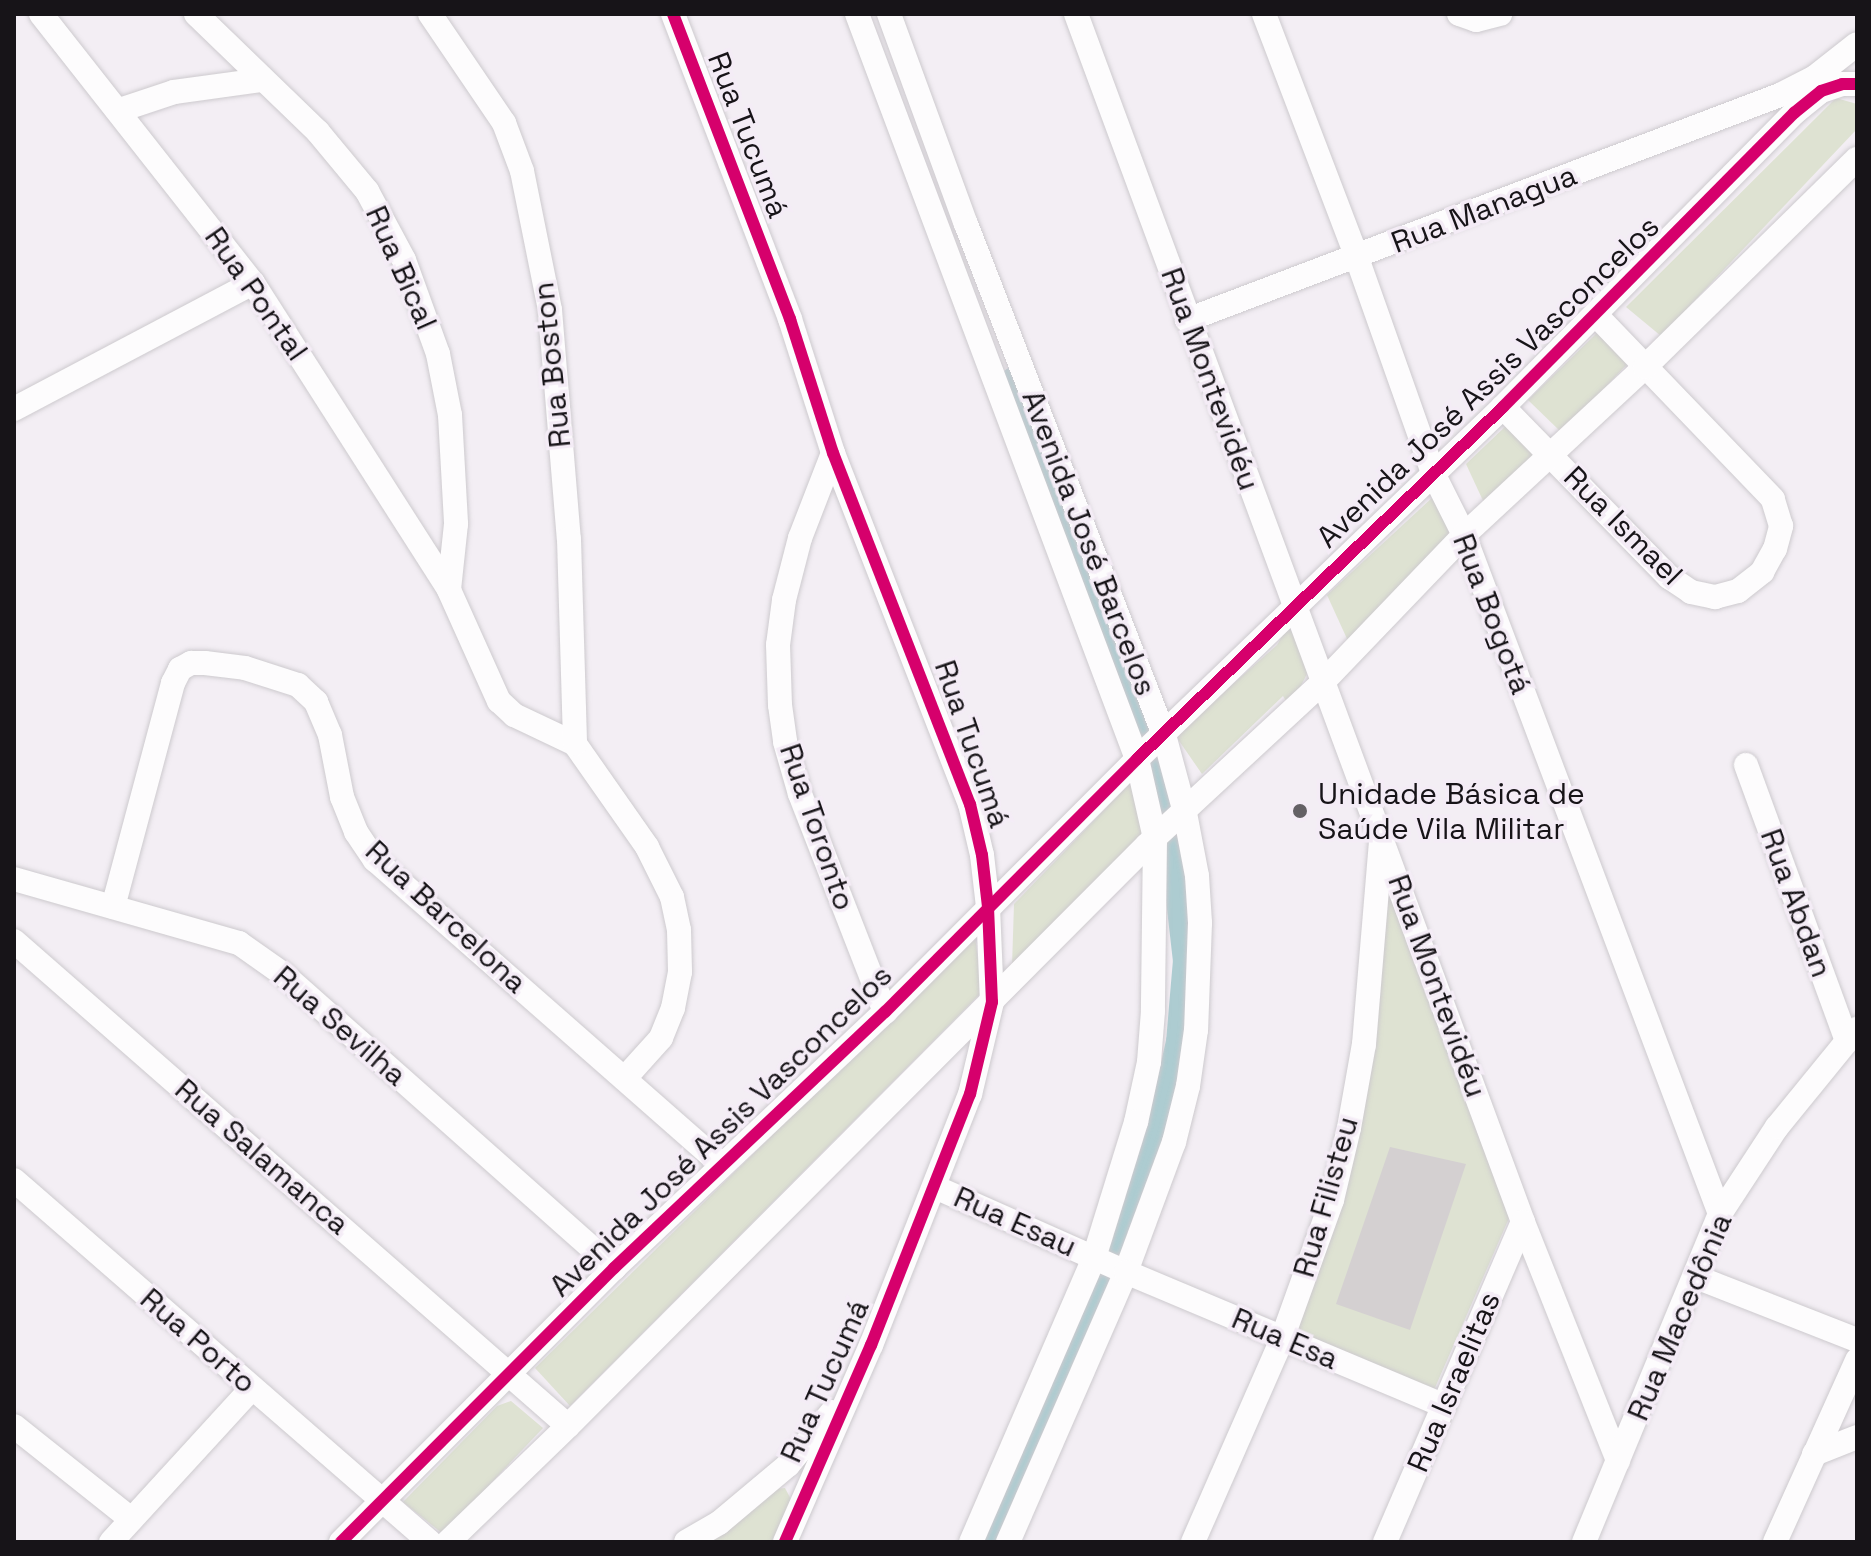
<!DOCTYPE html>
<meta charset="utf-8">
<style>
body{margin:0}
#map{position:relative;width:1871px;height:1556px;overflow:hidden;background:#f3eef4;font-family:"Space Grotesk",sans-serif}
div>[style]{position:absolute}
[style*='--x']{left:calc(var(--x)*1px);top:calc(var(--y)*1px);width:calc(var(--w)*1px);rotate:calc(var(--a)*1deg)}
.green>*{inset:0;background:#dee2d2}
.river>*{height:30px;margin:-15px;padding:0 15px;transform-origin:15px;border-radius:15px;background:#adccd1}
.building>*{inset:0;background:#d4d0d1}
.roads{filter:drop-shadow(0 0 2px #cdcace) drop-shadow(0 0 2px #cdcace)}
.minor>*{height:24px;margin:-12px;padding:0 12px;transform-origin:12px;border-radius:12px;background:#fdfcfd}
.cycleway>*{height:12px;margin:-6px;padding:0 6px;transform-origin:6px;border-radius:6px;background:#d6006c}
.dots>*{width:22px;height:22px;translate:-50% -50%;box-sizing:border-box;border:4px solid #f4ecf6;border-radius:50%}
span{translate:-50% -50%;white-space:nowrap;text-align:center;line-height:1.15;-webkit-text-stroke:7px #f4ecf6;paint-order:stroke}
.street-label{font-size:30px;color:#171418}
.poi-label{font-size:30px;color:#171418}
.left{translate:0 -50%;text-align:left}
.frame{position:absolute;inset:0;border:16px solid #171418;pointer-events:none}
</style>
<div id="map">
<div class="green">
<div style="clip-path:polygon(1836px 98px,1857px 104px,1857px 129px,1661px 336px,1626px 307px)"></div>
<div style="clip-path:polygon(1600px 330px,1633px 358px,1562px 433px,1528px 400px)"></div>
<div style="clip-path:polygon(1509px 423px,1539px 452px,1485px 505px,1466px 464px)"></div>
<div style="clip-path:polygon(1433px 497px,1454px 537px,1348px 641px,1327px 595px)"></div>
<div style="clip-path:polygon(1291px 621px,1308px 672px,1290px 707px,1283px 696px,1202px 774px,1175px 735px,1277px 645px)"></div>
<div style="clip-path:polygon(1130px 783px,1145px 840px,1012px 966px,1014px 904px)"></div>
<div style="clip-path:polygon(1390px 883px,1510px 1216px,1434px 1390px,1292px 1332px,1372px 1050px)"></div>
<div style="clip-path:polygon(975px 936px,982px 992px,570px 1406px,535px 1368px)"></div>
<div style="clip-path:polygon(511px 1401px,543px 1428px,443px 1534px,403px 1502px,497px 1406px)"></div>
<div style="clip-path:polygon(785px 1488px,794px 1505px,778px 1542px,705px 1542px,767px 1490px)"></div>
</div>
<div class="river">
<div style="--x:994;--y:1542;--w:276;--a:-66.8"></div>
<div style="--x:1103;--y:1288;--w:171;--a:-69.9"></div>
<div style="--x:1162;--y:1127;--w:87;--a:-77.4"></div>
<div style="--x:1181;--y:1042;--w:81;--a:-85.1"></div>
<div style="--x:1188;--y:961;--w:151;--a:-96.5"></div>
<div style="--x:1171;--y:811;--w:48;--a:-103.2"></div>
<div style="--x:1160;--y:764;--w:409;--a:-110.8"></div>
</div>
<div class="building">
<div style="clip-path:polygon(1390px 1147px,1466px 1164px,1410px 1330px,1336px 1304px)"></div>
</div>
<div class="roads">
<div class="minor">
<div style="--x:41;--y:14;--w:342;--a:51.8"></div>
<div style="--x:253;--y:283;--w:364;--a:57.4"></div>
<div style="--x:449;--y:590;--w:122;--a:65.8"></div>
<div style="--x:499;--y:701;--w:21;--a:43"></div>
<div style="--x:514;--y:715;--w:68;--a:25.4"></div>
<div style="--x:575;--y:744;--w:126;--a:55"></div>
<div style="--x:647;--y:847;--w:56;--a:63.4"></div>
<div style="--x:672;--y:897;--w:34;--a:78"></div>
<div style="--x:679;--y:930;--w:42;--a:88.6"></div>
<div style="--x:680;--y:972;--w:37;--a:101"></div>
<div style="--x:673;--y:1008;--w:32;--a:112"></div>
<div style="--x:661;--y:1038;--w:54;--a:132"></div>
<div style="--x:196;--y:14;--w:170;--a:44"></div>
<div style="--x:318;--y:132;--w:77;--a:50.3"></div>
<div style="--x:367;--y:191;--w:78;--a:61.8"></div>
<div style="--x:404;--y:260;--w:100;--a:70.1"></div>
<div style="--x:438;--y:354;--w:62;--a:78.9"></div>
<div style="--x:450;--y:415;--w:109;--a:86.8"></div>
<div style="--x:456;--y:524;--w:66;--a:96.1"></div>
<div style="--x:430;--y:14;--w:132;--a:55.8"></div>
<div style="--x:504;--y:123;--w:51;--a:69.4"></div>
<div style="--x:522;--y:171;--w:142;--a:78.6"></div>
<div style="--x:550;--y:310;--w:230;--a:85.3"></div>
<div style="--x:569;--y:539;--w:205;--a:88.3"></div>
<div style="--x:673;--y:14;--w:327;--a:69"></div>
<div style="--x:790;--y:319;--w:141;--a:72.2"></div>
<div style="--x:833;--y:453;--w:377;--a:68.7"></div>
<div style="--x:970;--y:804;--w:52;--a:76.8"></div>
<div style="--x:982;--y:855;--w:52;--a:83.4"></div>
<div style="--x:988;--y:907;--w:95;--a:87.6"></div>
<div style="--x:992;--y:1002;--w:95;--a:103.4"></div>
<div style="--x:970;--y:1094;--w:270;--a:111.5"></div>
<div style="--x:871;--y:1345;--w:215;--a:113.6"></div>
<div style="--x:857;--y:14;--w:796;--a:69.4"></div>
<div style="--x:1137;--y:759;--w:81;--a:77.2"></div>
<div style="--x:1155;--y:838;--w:173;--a:90.7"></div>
<div style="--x:1153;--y:1011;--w:51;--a:94.5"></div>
<div style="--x:1149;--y:1062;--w:61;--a:102.2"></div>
<div style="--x:1136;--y:1122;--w:142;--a:107.2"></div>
<div style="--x:1094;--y:1258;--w:309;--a:113.4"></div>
<div style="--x:889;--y:14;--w:224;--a:69.9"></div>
<div style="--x:966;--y:224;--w:548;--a:68.82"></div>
<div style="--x:1164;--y:735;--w:81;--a:74.9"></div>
<div style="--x:1185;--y:813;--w:64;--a:79.2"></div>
<div style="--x:1197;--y:876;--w:47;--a:86.3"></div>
<div style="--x:1200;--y:923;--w:107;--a:92.1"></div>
<div style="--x:1196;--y:1030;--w:57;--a:98.1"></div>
<div style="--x:1188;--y:1086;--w:58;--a:104"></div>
<div style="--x:1174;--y:1142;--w:139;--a:110.3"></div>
<div style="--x:1126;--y:1272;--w:295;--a:113.6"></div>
<div style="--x:1076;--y:14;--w:1288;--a:69.69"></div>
<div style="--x:1523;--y:1222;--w:257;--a:68.3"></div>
<div style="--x:1264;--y:14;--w:261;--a:69.1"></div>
<div style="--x:1357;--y:258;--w:228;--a:70.5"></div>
<div style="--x:1433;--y:473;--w:69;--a:63.4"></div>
<div style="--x:1464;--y:535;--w:726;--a:69.34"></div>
<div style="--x:1459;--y:14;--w:18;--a:19"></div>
<div style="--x:1476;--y:20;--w:25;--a:-14"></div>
<div style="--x:120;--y:110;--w:57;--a:-18.4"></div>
<div style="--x:174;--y:92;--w:89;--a:-7.8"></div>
<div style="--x:1187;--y:320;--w:634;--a:-20.78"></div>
<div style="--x:1780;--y:95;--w:39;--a:-27"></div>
<div style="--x:1815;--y:77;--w:53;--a:-38.2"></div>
<div style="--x:1503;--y:407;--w:238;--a:45.7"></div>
<div style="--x:1669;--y:577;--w:27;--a:34"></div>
<div style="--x:1691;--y:592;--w:25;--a:12"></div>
<div style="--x:1715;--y:597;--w:24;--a:-15"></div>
<div style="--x:1738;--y:591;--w:31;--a:-38"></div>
<div style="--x:1762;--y:572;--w:26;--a:-61"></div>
<div style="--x:1775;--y:549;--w:24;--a:-75"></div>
<div style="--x:1781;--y:526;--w:28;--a:-107"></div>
<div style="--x:1773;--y:499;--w:255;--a:-133.9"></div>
<div style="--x:14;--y:409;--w:270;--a:-27.8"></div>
<div style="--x:833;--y:453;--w:91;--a:111.2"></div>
<div style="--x:800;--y:538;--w:64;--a:104.5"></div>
<div style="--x:784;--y:600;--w:45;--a:97.6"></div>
<div style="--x:778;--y:645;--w:60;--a:88.1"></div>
<div style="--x:780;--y:705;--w:37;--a:82"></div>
<div style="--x:785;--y:742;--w:54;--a:73.9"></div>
<div style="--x:800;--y:794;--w:234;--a:68.7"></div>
<div style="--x:1746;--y:765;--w:294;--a:69.9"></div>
<div style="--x:14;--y:879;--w:234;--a:15.9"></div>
<div style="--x:239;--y:943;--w:54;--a:35.2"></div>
<div style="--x:283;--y:974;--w:443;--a:41.6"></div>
<div style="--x:113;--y:907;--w:232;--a:-75"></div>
<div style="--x:173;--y:683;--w:16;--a:-63"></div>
<div style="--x:180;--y:669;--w:13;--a:-29"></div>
<div style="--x:191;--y:663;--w:14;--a:0"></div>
<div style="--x:205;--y:663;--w:40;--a:7.1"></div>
<div style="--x:245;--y:668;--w:56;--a:17.8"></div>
<div style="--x:298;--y:685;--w:25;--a:43"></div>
<div style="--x:316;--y:702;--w:36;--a:67"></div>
<div style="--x:330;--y:735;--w:63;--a:79"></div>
<div style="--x:342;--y:797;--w:38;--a:68"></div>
<div style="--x:356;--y:832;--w:34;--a:56"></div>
<div style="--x:375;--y:860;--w:459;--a:41.3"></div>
<div style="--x:14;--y:941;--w:736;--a:41.2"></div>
<div style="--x:14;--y:1180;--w:551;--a:41.03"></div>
<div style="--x:935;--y:1187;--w:209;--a:24"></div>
<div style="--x:1126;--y:1272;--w:345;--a:22.8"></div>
<div style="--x:1696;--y:1277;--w:173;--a:21.4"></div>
<div style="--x:14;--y:1426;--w:149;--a:38.5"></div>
<div style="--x:1814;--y:1454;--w:46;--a:-21.6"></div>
<div style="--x:111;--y:1542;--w:209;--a:-47.5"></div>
<div style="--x:341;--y:1542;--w:387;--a:-45.1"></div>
<div style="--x:614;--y:1268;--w:373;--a:-43.4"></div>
<div style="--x:885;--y:1012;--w:357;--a:-45.1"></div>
<div style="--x:1137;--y:759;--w:508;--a:-43.88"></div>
<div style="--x:1503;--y:407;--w:414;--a:-45.3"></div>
<div style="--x:1794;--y:113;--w:35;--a:-39"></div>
<div style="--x:1821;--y:91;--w:22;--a:-18"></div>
<div style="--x:1842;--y:84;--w:15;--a:0"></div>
<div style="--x:448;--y:1542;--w:167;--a:-44"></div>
<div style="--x:568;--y:1426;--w:820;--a:-45.1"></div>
<div style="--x:1147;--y:845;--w:241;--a:-42.8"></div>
<div style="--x:1324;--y:681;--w:202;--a:-46.2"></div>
<div style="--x:1464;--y:535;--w:247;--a:-42.9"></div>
<div style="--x:1645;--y:367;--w:297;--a:-44.5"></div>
<div style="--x:686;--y:1542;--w:38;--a:-30"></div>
<div style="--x:719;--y:1523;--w:90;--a:-40"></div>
<div style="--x:788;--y:1465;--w:69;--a:-50.3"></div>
<div style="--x:1193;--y:1542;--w:222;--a:-66.3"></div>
<div style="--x:1282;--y:1339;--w:148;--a:-70.2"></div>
<div style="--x:1332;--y:1200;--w:74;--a:-76.7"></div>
<div style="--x:1349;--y:1128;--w:85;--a:-79.9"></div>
<div style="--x:1364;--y:1044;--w:204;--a:-85.2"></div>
<div style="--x:1385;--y:1542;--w:348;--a:-66.7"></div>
<div style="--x:1584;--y:1542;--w:355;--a:-67.5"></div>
<div style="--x:1720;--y:1214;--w:104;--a:-56.8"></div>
<div style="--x:1777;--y:1127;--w:127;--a:-50.8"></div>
<div style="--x:1775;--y:1542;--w:200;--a:-65.7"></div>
</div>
</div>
<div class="cycleway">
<div style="--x:673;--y:14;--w:327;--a:69"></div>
<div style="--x:790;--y:319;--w:141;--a:72.2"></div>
<div style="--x:833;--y:453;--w:377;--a:68.7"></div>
<div style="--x:970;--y:804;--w:52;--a:76.8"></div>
<div style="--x:982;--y:855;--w:52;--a:83.4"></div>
<div style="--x:988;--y:907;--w:95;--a:87.6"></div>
<div style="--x:992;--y:1002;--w:95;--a:103.4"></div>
<div style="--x:970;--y:1094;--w:270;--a:111.5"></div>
<div style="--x:871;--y:1345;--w:215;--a:113.6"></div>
<div style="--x:341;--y:1542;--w:387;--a:-45.1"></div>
<div style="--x:614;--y:1268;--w:373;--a:-43.4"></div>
<div style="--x:885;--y:1012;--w:357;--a:-45.1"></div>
<div style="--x:1137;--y:759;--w:508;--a:-43.88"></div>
<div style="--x:1503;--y:407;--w:414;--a:-45.3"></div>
<div style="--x:1794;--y:113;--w:35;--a:-39"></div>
<div style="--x:1821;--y:91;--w:22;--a:-18"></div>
<div style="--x:1842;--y:84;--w:15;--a:0"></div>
</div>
<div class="dots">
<div style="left:1300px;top:811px;background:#646065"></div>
</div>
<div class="street-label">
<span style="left:748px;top:135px;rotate:69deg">Rua Tucumá</span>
<span style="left:1484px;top:209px;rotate:-21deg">Rua Managua</span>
<span style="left:401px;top:268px;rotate:66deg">Rua Bical</span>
<span style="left:256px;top:294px;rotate:55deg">Rua Pontal</span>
<span style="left:552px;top:365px;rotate:-96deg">Rua Boston</span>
<span style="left:1210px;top:379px;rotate:70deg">Rua Montevidéu</span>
<span style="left:1488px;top:382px;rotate:-44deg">Avenida José Assis Vasconcelos</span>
<span style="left:1623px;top:526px;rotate:45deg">Rua Ismael</span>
<span style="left:1089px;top:543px;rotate:69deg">Avenida José Barcelos</span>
<span style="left:1492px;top:614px;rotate:69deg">Rua Bogotá</span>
<span style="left:972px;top:744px;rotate:71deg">Rua Tucumá</span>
<span style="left:817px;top:827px;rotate:71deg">Rua Toronto</span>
<span style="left:1796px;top:903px;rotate:70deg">Rua Abdan</span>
<span style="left:446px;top:917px;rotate:43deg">Rua Barcelona</span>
<span style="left:1437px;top:986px;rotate:70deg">Rua Montevidéu</span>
<span style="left:340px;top:1026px;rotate:41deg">Rua Sevilha</span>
<span style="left:721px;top:1131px;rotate:-44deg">Avenida José Assis Vasconcelos</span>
<span style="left:262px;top:1157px;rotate:41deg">Rua Salamanca</span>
<span style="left:1326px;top:1197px;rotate:-74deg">Rua Filisteu</span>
<span style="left:1015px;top:1222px;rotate:24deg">Rua Esau</span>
<span style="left:1680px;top:1317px;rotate:-67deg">Rua Macedônia</span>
<span style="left:1285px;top:1339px;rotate:23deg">Rua Esa</span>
<span style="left:198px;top:1341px;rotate:41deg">Rua Porto</span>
<span style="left:825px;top:1381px;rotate:-66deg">Rua Tucumá</span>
<span style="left:1454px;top:1382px;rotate:-67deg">Rua Israelitas</span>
</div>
<div class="poi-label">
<span class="left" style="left:1318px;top:811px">Unidade Básica de<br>Saúde Vila Militar</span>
</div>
<div class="frame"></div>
</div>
